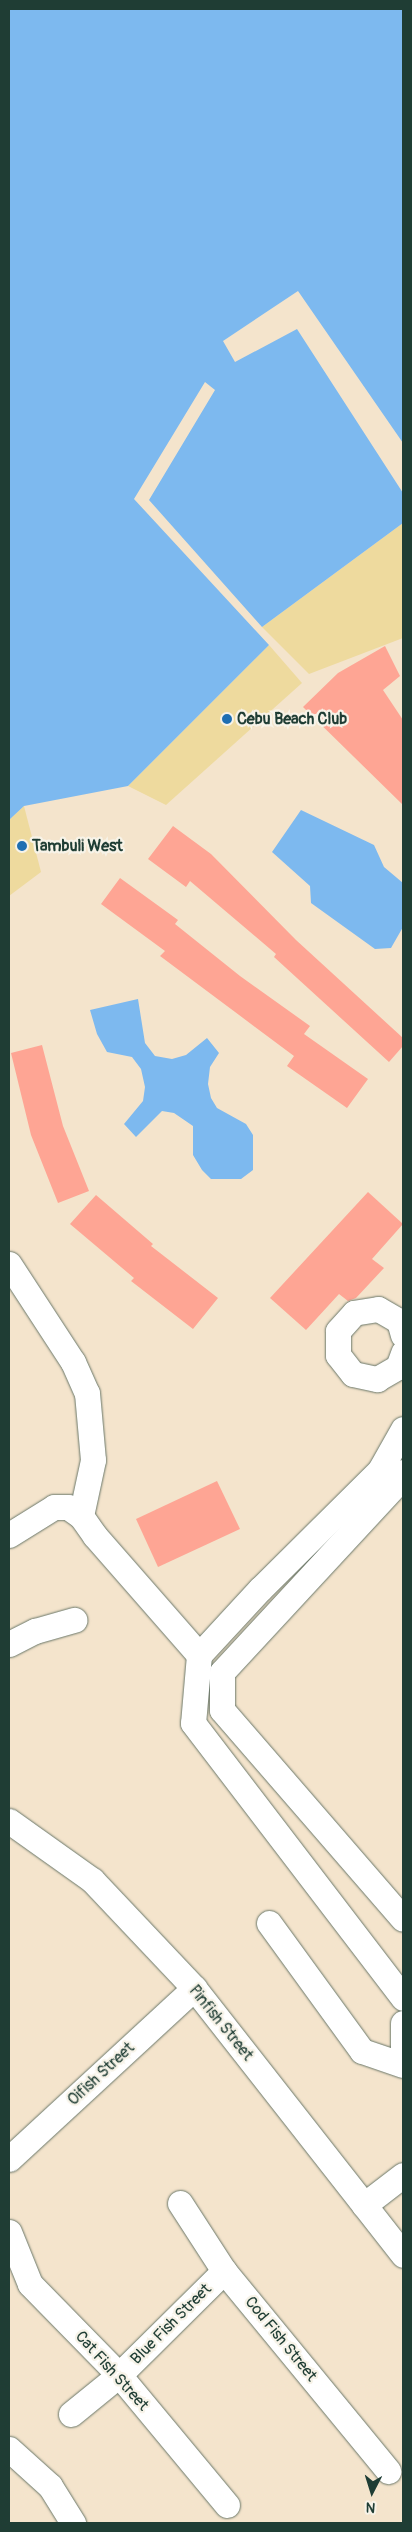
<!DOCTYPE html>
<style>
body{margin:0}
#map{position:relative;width:412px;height:2532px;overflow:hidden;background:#f4e4cc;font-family:Pangolin,sans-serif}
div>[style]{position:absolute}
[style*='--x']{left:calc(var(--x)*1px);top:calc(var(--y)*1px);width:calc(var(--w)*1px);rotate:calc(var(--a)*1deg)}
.sand>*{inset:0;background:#eeda9e}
.water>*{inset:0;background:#7db9ef}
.building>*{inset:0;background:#fea594}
.roads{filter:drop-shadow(0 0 1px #6a7769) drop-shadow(0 0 1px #6a7769)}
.minor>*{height:25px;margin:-12.5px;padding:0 12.5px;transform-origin:12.5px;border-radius:12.5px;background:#fff}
.dots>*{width:14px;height:14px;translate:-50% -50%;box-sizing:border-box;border:2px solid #f7f3e8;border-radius:50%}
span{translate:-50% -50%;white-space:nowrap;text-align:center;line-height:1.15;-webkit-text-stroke:4.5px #f7f3e8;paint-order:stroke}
.poi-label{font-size:16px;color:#1f3d34;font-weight:700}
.left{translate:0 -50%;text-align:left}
.street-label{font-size:16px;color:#1f3d34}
.frame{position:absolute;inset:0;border:10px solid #1f3d34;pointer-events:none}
.north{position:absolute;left:347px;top:2467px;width:50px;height:50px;-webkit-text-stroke:4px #f7f3e8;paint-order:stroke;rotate:185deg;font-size:14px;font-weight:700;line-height:20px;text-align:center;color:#1f3d34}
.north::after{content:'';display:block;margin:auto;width:18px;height:22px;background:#1f3d34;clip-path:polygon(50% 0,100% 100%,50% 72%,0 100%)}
</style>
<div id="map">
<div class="sand">
<div style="clip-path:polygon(403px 523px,403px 638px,309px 674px,262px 627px)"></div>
<div style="clip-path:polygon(269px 645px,302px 683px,166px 805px,128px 786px)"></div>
<div style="clip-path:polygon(24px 806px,41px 872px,9px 896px,9px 820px)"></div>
</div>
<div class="water">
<div style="clip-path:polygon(9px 9px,403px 9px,403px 443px,298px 291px,223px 341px,235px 362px,297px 329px,403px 493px,403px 523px,262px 627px,149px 500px,215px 390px,205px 382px,134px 499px,269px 645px,128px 786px,24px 806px,9px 820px)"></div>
<div style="clip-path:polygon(301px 810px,374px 845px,384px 867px,403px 883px,403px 927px,391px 948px,375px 949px,311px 903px,310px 886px,272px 852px)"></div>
<div style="clip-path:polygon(138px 999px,145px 1043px,155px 1056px,172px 1059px,186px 1055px,207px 1038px,219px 1053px,210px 1067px,208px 1084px,211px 1098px,217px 1108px,246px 1124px,253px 1135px,253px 1170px,241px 1179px,211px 1179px,202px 1170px,193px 1155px,193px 1126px,174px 1113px,162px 1111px,136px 1137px,124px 1124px,143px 1101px,145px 1087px,141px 1069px,132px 1057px,107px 1052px,97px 1034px,90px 1010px)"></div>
</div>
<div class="building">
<div style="clip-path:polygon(385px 646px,400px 676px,383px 690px,403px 720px,403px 805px,303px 707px,338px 673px)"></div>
<div style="clip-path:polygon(173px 826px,211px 854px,296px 940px,403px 1038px,403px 1046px,389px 1062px,274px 957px,276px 954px,190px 881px,186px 887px,148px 859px)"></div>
<div style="clip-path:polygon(120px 878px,178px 920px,175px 924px,240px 976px,310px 1026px,304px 1034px,368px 1079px,347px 1108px,287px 1066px,294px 1056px,160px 956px,165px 951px,101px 904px)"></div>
<div style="clip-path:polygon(42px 1045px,63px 1126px,89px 1191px,58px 1203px,31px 1135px,11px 1053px)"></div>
<div style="clip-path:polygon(368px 1192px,403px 1224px,372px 1259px,384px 1268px,356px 1298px,348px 1301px,339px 1294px,306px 1330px,270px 1298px)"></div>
<div style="clip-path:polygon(96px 1195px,153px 1244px,151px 1246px,218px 1298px,193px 1329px,131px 1281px,134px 1278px,70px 1224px)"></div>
<div style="clip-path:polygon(217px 1481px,240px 1529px,158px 1567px,136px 1519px)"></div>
</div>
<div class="roads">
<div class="minor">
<div style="--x:9;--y:1264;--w:117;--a:56.9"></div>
<div style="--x:73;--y:1362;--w:34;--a:66"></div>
<div style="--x:87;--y:1393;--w:67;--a:84.9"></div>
<div style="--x:93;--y:1460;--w:57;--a:102.1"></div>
<div style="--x:403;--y:1335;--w:15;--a:-106"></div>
<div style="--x:399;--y:1321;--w:24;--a:-150"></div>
<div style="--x:378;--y:1309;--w:24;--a:171"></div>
<div style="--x:354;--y:1313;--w:24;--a:132"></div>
<div style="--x:338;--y:1331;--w:24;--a:90"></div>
<div style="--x:338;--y:1355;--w:24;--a:52"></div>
<div style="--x:353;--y:1374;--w:25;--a:12"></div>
<div style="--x:377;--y:1379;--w:24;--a:-30"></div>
<div style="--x:398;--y:1367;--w:15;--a:-70"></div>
<div style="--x:403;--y:1429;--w:47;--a:119.3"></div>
<div style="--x:380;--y:1470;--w:169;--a:135.2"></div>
<div style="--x:260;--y:1589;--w:90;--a:132.7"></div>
<div style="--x:199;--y:1655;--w:68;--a:95"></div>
<div style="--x:193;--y:1723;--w:346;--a:52.6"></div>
<div style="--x:403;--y:1472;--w:11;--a:117"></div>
<div style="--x:398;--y:1482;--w:259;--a:132.8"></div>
<div style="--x:222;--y:1672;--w:38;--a:90"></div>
<div style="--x:222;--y:1710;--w:276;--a:49.1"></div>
<div style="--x:9;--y:1535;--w:53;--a:-31.9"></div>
<div style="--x:54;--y:1507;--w:14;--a:0"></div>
<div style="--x:68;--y:1507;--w:16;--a:35"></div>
<div style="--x:81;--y:1516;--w:24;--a:55"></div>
<div style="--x:95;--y:1536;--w:158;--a:48.8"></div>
<div style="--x:9;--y:1644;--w:29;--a:-27"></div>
<div style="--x:35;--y:1631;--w:41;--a:-15.8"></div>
<div style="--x:9;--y:1821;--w:102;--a:35.4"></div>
<div style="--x:92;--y:1880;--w:149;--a:46.6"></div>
<div style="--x:194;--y:1988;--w:339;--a:51.9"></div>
<div style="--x:269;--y:1923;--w:158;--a:54"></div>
<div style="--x:362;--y:2051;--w:43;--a:18.9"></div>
<div style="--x:403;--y:2023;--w:29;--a:90"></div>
<div style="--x:9;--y:2159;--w:252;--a:-42.7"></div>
<div style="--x:180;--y:2203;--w:81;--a:57.1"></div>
<div style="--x:224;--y:2271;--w:259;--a:50.6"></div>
<div style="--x:364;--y:2205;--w:49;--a:-37.6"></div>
<div style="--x:9;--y:2232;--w:56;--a:68"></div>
<div style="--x:30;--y:2284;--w:127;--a:45.6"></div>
<div style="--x:119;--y:2375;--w:169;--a:50.3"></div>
<div style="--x:71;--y:2414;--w:62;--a:-39.1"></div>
<div style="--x:119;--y:2375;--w:148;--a:-44.7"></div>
<div style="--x:9;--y:2449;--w:55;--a:42.1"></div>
<div style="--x:50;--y:2486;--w:44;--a:58.1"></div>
</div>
</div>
<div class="dots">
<div style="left:227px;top:719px;background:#1f6fb2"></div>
<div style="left:22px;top:846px;background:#1f6fb2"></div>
</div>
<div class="poi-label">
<span class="left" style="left:237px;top:719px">Cebu Beach Club</span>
<span class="left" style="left:32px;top:846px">Tambuli West</span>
</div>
<div class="street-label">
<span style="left:221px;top:2023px;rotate:51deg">Pinfish Street</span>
<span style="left:101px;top:2074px;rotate:-43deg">Oifish Street</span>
<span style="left:171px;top:2324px;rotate:-45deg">Blue Fish Street</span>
<span style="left:281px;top:2339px;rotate:51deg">Cod Fish Street</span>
<span style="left:112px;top:2371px;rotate:48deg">Cat Fish Street</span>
</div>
<div class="frame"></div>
<div class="north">N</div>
</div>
